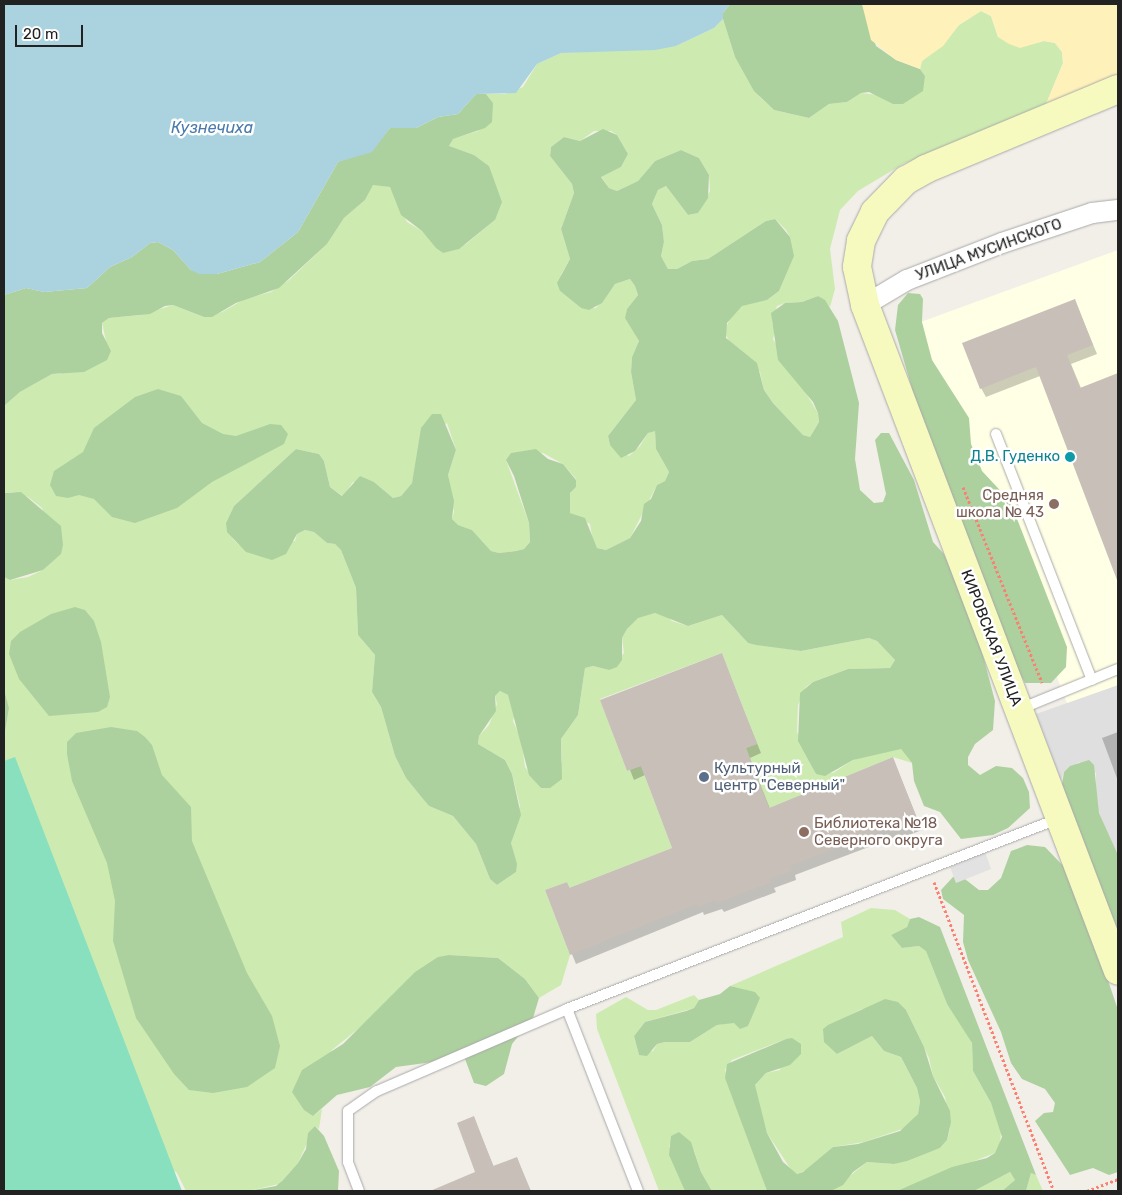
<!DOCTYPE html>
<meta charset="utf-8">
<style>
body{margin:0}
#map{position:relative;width:1122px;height:1195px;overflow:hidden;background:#f2efe9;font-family:Rubik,sans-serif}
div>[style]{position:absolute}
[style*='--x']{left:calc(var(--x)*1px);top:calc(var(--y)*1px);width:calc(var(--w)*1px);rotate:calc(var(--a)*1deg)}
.residential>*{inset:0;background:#e0dfdf}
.education>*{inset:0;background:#ffffe5}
.grass>*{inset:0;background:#cdebb0}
.forest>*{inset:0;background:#add19e}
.sand>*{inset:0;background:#fff1ba}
.pitch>*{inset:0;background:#88e0be}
.parking>*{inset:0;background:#e2e2e2}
.water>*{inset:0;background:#aad3df}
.shadow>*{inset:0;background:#0003}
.building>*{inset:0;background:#c7bfb8}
.path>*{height:3px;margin-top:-1.5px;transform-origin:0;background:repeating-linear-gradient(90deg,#fa8072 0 2.5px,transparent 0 5px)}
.roads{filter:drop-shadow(0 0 1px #a9a9a9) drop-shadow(0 0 1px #a9a9a9)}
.lane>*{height:10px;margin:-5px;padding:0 5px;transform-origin:5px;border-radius:5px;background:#fff}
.street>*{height:20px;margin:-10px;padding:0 10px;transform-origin:10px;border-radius:10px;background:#fff}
.secondary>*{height:28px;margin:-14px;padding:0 14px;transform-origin:14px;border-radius:14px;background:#f7fabf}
.dots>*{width:14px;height:14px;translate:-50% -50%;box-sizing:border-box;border:2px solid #fff;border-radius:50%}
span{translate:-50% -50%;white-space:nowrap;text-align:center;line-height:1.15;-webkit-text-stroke:5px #fff;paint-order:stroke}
.street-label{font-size:15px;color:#222}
.culture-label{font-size:15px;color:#0d838f}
.right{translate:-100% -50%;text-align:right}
.education-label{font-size:15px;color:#785e54}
.left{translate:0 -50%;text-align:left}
.service-label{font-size:15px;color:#4e5e75}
.water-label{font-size:16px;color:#4a7aab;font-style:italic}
.frame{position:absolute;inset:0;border:5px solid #222;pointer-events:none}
.scale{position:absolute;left:15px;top:25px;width:68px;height:22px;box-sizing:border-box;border:2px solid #222;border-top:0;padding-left:6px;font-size:15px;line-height:18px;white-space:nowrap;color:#222;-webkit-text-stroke:4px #fff;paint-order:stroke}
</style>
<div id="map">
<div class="residential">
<div style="clip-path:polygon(1118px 685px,1118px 855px,1110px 841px,1096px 805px,1096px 773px,1079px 762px,1064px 772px,1061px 781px,1036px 714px)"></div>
</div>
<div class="education">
<div style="clip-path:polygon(1118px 250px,1118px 685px,1067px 703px,918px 323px)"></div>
</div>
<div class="grass">
<div style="clip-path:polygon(981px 11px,991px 16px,998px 37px,1032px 44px,1044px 41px,1055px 43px,1062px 52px,1063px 63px,1046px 104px,903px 164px,858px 191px,840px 210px,830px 249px,835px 289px,830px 307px,818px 296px,802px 302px,785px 303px,777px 306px,772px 322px,775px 331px,773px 339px,818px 413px,819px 422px,810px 437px,803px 435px,773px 403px,764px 390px,760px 372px,731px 345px,724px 331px,731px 317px,742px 305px,767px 300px,779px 291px,791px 262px,790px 237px,786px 230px,775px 219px,766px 221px,708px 259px,692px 261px,677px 269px,668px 269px,661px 256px,664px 242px,662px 225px,652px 204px,658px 190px,666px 186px,688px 215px,698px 213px,710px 191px,709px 175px,699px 158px,681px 150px,655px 161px,638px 181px,617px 191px,609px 188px,601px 176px,621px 167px,628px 154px,617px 135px,611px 131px,594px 131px,580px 141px,564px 137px,551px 147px,550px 156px,572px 184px,574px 193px,561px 229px,570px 259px,561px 275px,560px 291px,581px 308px,596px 308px,615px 284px,630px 279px,635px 286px,638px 295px,627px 309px,626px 318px,639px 341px,632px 357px,631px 372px,636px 400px,608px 436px,610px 445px,629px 456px,640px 446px,648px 433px,655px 430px,656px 449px,669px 472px,665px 481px,657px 485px,630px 538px,606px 550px,597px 548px,593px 542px,590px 524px,570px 513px,570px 493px,576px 487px,576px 479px,563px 464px,543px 453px,506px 460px,529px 523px,530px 542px,524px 549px,516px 551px,499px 553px,491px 551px,472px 530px,457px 525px,452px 519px,454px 512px,448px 475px,456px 450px,447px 423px,420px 445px,412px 483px,401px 496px,393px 498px,374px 482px,353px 482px,343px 496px,330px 487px,324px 461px,319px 454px,296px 449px,234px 506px,226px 523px,233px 539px,239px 545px,295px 541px,297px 534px,305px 530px,314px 532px,327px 543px,335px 544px,341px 550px,356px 588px,358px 635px,375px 655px,372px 692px,381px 707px,395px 756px,406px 778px,423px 799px,429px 806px,453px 816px,476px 844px,490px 879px,497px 885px,516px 872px,511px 843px,520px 806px,512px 774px,505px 760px,478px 744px,479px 736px,489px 725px,497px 704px,495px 696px,500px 691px,508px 695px,515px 712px,513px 721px,521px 739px,525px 767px,541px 788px,562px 762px,561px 739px,578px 715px,585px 668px,593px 666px,609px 670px,624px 653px,622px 638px,627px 629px,638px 617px,655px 613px,664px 614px,672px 621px,688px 626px,722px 615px,748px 643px,801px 651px,869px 638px,877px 641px,895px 660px,890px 668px,848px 669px,813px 682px,806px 687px,798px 705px,797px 732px,816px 774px,833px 773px,853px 760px,892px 748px,901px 749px,912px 763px,893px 757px,769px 808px,746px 748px,757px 744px,722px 653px,600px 699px,627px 771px,641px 766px,672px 848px,569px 888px,567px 882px,545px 890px,570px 955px,561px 985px,539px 998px,525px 979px,498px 958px,449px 955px,332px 1050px,313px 1116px,322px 1109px,319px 1129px,315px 1126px,298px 1163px,279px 1184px,249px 1191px,186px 1191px,177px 1173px,4px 1029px,4px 738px,9px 708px,4px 689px,4px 577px,10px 580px,28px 577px,43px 570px,60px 554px,42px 508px,28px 497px,13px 492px,4px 493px,4px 406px,20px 392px,52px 374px,60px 374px,106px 341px,102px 323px,109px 318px,141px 315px,173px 305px,204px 317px,222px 312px,245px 299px,271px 292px,289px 280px,327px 244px,344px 218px,365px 200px,373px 184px,390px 187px,407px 222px,422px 231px,443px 253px,466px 244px,495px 220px,489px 166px,474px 155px,449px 147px,452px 139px,478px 131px,493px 103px,486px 94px,506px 94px,523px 87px,537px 64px,561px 53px,676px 46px,714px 28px,723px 19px,735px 57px,760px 97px,774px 110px,809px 118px,829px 104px,847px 102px,861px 93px,878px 95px,925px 76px,920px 69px,922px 61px,959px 25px)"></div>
<div style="clip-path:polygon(871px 908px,895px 910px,910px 919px,907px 927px,891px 935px,902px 948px,919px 946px,926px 950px,947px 1004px,969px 1035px,972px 1044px,973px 1071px,991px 1103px,1001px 1130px,1000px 1146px,995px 1153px,897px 1191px,831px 1191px,867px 1162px,894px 1164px,940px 1148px,947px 1140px,950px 1128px,945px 1097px,933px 1076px,929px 1058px,906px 1010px,862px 1009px,834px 1023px,837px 1054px,872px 1036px,884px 1051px,901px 1057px,917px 1088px,920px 1101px,918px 1114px,905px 1128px,864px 1142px,833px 1147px,809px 1169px,797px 1174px,792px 1171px,767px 1133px,755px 1093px,755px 1085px,766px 1073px,780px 1070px,786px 1039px,732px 1060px,725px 1070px,767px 1191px,712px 1191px,701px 1172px,694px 1150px,669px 1145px,685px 1191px,659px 1191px,597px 1029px,596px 1014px,626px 997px,648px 1010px,656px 1010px,694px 995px,699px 1000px,694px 1008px,645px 1022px,634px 1036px,639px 1055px,653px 1051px,657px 1044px,665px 1042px,690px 1042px,717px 1025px,734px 1022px,748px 1026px,756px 1005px,747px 991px,730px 986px,843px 937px,841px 922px)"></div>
<div style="clip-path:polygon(1010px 1172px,1015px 1180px,1002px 1191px,974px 1191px)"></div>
<div style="clip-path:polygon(1031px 1173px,1036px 1175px,1043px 1191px,1026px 1191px)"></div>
</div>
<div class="forest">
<div style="clip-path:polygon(730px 4px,862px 4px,876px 46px,896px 60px,920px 69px,925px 76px,923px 91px,903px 104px,893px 104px,869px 92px,861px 93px,847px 102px,829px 104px,809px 118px,774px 110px,754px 91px,735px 57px,723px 19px,723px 13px)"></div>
<div style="clip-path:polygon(476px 94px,486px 94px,493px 103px,492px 122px,485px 128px,453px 139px,449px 146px,474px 155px,489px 166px,502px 202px,495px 220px,459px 249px,443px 253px,436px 248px,422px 231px,401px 215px,390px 187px,373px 185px,365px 200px,344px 218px,327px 244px,279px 288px,236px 303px,212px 317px,204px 317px,173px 305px,165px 306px,150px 314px,109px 318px,102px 323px,102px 333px,111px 351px,107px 360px,84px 372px,52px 374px,20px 392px,4px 406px,4px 295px,26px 288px,44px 292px,87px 288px,110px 267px,132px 257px,150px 243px,158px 242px,173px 250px,191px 270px,217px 274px,260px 262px,298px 232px,338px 162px,376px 145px,390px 128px,416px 128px,438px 117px,458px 114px)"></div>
<div style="clip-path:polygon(603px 129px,617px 135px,628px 154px,621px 167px,601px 177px,609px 188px,617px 191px,638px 181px,655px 161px,681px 150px,699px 158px,709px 175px,708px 198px,698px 213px,688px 215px,666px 186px,658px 190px,652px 204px,662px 225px,664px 242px,661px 256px,668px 269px,677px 269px,692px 261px,708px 259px,766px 221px,775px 219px,790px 237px,794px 256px,779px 291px,767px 300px,742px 306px,727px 323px,726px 338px,757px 363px,764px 390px,773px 403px,803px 435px,810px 437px,819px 422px,818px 413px,813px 402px,778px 360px,771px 313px,785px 303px,802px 302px,818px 296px,825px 300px,838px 321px,859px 403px,855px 459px,860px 490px,874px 503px,883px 502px,886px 494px,875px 440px,881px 433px,889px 433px,914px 480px,933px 542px,944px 554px,961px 593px,978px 637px,995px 701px,993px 730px,975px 744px,968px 757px,968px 765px,980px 775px,996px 766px,1012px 768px,1023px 778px,1029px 792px,1030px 808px,1008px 828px,993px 835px,961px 839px,940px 812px,924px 806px,914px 781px,912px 763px,901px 749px,853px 760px,825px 776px,816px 774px,798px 741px,800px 693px,813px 682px,848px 669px,890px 668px,895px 660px,877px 641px,869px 638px,801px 651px,756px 645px,748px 643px,722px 615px,688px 626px,655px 613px,638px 618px,627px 629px,622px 638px,622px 660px,617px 667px,609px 670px,593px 666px,585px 668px,578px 715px,561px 739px,562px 779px,550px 788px,541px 788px,529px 775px,508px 695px,500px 691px,495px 696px,496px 711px,479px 736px,478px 744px,505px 760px,512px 774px,521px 815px,511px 843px,517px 864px,516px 872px,497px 885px,490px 879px,476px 844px,453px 816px,429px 806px,423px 799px,406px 778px,395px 756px,381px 707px,372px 692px,375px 655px,358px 635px,356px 588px,341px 550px,335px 544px,327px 543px,314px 532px,305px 530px,297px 534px,286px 554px,272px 560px,246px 552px,227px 532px,226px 523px,234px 506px,296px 449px,319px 454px,324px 461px,330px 487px,342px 496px,360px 476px,374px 482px,393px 498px,401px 496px,412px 483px,421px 428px,432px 414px,441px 414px,456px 450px,448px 475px,454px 501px,452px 519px,458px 525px,472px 530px,491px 551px,499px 553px,516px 551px,524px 549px,530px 542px,529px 523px,514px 476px,506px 460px,511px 453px,536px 449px,548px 459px,563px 464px,576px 480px,576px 487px,570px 493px,570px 513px,585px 518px,597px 548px,606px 550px,630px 538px,641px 521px,644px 504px,651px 499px,657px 485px,665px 481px,669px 472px,656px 449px,655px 431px,648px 433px,635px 451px,621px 458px,610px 445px,608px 436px,636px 400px,631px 372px,632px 357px,639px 341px,625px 318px,627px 309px,638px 295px,635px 286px,630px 279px,615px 284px,602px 303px,589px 310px,581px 308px,560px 291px,557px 283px,570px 259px,561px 229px,574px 193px,572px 184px,550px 156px,551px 147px,564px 137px,580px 141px)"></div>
<div style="clip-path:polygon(908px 293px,920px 294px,923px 299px,922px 322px,932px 360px,969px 418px,971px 444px,982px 471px,1010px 501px,1067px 647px,1066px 667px,1051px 683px,1025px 683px,1017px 668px,915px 399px,895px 330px,898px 305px)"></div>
<div style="clip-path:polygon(158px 389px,181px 396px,202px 423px,223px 434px,236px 436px,270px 424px,281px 425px,288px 434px,284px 444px,212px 482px,177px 508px,135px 523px,112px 517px,94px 499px,79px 495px,68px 498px,56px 496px,50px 485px,54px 471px,83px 452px,94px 428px,135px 397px)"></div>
<div style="clip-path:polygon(21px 492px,61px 526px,63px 545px,61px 554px,43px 570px,10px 580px,4px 577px,4px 493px)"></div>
<div style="clip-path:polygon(75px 607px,85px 610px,94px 621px,101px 642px,110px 697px,107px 707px,98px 712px,49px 716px,19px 679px,9px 654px,11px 641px,20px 632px,51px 614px)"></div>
<div style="clip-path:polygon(4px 689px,9px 708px,4px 738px)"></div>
<div style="clip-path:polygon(111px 727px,137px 731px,145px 737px,152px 745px,162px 775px,191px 807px,192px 841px,247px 973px,272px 1016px,280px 1046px,275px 1068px,247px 1087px,213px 1093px,189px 1090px,174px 1074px,136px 1018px,113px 941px,115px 901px,107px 863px,72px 781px,67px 754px,67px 742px,76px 733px)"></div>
<div style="clip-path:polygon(1089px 760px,1094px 765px,1099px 813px,1118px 855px,1118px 928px,1113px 926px,1061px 790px,1064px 772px,1070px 766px)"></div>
<div style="clip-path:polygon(1027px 845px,1045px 847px,1073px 876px,1118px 1010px,1118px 1172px,1109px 1175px,1093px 1168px,1070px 1175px,1035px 1121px,1044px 1113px,1053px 1112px,1055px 1103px,1045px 1089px,1022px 1079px,1011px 1063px,1001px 1032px,968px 960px,963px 942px,964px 915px,943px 899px,941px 890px,953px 877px,961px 876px,979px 890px,988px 890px,1001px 878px,1011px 851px)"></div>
<div style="clip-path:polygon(919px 917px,940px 927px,1036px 1175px,1031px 1173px,1026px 1191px,1002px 1191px,1015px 1180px,1010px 1172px,974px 1191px,897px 1191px,952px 1167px,987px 1158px,995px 1153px,1002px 1137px,991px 1103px,973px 1071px,972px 1043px,947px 1004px,926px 951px,919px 946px,902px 948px,891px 935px,907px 927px,910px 919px)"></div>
<div style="clip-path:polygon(449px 955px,498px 958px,525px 979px,539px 998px,533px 1018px,512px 1044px,504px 1074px,486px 1086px,474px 1083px,465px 1059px,454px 1054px,433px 1062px,396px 1067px,370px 1087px,337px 1095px,313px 1116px,304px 1110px,292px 1092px,302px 1070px,343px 1044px,415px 972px,438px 957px)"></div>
<div style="clip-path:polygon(730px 986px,755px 992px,760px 998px,748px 1026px,740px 1029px,734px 1023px,717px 1025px,690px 1042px,665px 1042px,657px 1044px,647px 1056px,639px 1055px,634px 1036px,645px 1022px,686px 1011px,694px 1008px,699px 1000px,720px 994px)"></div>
<div style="clip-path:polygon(885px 999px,898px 1002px,906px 1010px,924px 1047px,933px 1076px,950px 1111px,951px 1122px,947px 1140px,940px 1148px,907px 1161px,894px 1164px,867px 1162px,853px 1172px,843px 1185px,831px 1191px,767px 1191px,725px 1078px,727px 1064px,786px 1039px,792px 1038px,801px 1044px,801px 1054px,790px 1065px,766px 1073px,755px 1085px,767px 1133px,783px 1162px,797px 1174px,803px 1172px,833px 1147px,858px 1144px,900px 1131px,918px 1114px,920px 1101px,917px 1088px,901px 1057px,884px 1051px,872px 1036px,837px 1054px,824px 1042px,823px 1029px,828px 1025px)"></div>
<div style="clip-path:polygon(315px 1126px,324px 1136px,339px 1171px,338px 1191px,249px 1191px,276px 1186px,282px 1181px,298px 1163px,306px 1149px,308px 1133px)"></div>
<div style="clip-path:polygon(679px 1132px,691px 1142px,701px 1172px,712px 1191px,685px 1191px,669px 1155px,671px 1136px)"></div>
</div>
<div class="sand">
<div style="clip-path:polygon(862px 4px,1118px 4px,1118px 75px,1046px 104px,1063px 63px,1062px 52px,1055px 43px,1044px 41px,1020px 48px,1009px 44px,998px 37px,991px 16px,981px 11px,959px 25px,943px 46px,922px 61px,920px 69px,896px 60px,871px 40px)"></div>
</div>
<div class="pitch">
<div style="clip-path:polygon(15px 757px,182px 1191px,4px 1191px,4px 761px)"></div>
</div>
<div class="parking">
<div style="clip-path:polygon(985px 852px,991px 869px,956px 883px,950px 867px)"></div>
</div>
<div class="water">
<div style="clip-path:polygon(4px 4px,730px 4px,723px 13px,723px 19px,714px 28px,676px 46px,655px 50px,561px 53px,537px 64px,516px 93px,476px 94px,458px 114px,438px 117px,416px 128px,390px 128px,372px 152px,338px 162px,298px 232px,260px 262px,217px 274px,199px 274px,191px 270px,173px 250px,158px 242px,150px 243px,132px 257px,110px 267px,87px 288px,44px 292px,26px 288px,4px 295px)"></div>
</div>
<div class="shadow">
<div style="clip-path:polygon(1075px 301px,1097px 354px,1071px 364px,1081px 388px,1118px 374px,1118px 580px,1040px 376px,986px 397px,981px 388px)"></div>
<div style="clip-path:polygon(721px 654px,761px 753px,750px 758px,770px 809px,893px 759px,922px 830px,896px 840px,895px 837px,795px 875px,796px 880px,774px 888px,776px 892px,724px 912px,722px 909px,704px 915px,703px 912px,576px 964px,546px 891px,567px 883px,570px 889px,674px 849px,645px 775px,634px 780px,602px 700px)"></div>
<div style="clip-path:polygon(1118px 732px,1118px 781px,1102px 738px)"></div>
<div style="clip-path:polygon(474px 1118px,494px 1167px,517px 1158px,531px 1191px,448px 1191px,477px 1173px)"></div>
</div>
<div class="building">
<div style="clip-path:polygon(1075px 299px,1093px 345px,1067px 355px,1080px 388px,1118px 373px,1117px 580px,1036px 367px,980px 389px,962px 343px)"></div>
<div style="clip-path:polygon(722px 653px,757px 744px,746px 748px,769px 808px,893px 757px,918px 821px,890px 832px,889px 828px,790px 866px,792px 871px,770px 879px,772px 882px,717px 903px,716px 900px,698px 907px,697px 904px,570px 955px,545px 890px,567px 882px,569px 888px,672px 848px,641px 766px,627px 771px,600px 700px)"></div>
<div style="clip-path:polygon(474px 1116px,493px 1166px,517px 1157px,530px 1191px,430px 1191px,475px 1172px,457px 1123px)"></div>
</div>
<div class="path">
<div style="--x:963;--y:487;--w:211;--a:68"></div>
<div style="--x:934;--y:882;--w:331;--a:68.8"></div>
<div style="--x:1087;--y:1191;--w:33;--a:-21"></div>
</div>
<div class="roads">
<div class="lane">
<div style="--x:996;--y:434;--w:264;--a:68.7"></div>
<div style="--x:1020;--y:709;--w:106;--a:-22.2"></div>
<div style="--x:359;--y:1191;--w:31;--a:-111"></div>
<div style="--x:348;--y:1162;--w:51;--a:-90"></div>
<div style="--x:348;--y:1111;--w:35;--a:-35"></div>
<div style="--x:377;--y:1091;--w:207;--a:-23.3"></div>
<div style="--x:638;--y:1191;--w:195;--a:-111.3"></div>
<div style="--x:567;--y:1009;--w:529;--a:-21.18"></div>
</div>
<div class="street">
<div style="--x:865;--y:305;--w:49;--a:-30.8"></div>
<div style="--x:907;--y:280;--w:102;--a:-21.3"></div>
<div style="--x:1002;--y:243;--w:95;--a:-18.4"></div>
<div style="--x:1092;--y:213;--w:26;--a:-7"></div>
</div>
<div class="secondary">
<div style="--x:1118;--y:89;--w:208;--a:157.4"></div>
<div style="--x:926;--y:169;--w:23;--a:151"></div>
<div style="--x:906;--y:180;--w:45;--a:134.1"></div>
<div style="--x:875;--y:212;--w:32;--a:116"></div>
<div style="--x:861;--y:241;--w:26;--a:99"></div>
<div style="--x:857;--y:267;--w:39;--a:78"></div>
<div style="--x:865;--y:305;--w:712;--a:69.2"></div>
</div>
</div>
<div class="dots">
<div style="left:1070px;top:457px;background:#0f9aa8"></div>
<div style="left:1054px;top:504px;background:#8d6e63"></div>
<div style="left:704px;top:777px;background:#5c6f8a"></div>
<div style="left:804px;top:832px;background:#8d6e63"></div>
</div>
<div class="street-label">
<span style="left:989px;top:250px;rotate:-20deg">УЛИЦА МУСИНСКОГО</span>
<span style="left:991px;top:638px;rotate:69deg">КИРОВСКАЯ УЛИЦА</span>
</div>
<div class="culture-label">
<span class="right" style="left:1060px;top:457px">Д.В. Гуденко</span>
</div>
<div class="education-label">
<span class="right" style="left:1044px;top:504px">Средняя<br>школа № 43</span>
<span class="left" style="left:814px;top:832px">Библиотека №18<br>Северного округа</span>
</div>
<div class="service-label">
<span class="left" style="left:714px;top:777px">Культурный<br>центр "Северный"</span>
</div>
<div class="water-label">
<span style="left:212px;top:128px">Кузнечиха</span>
</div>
<div class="frame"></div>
<div class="scale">20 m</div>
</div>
